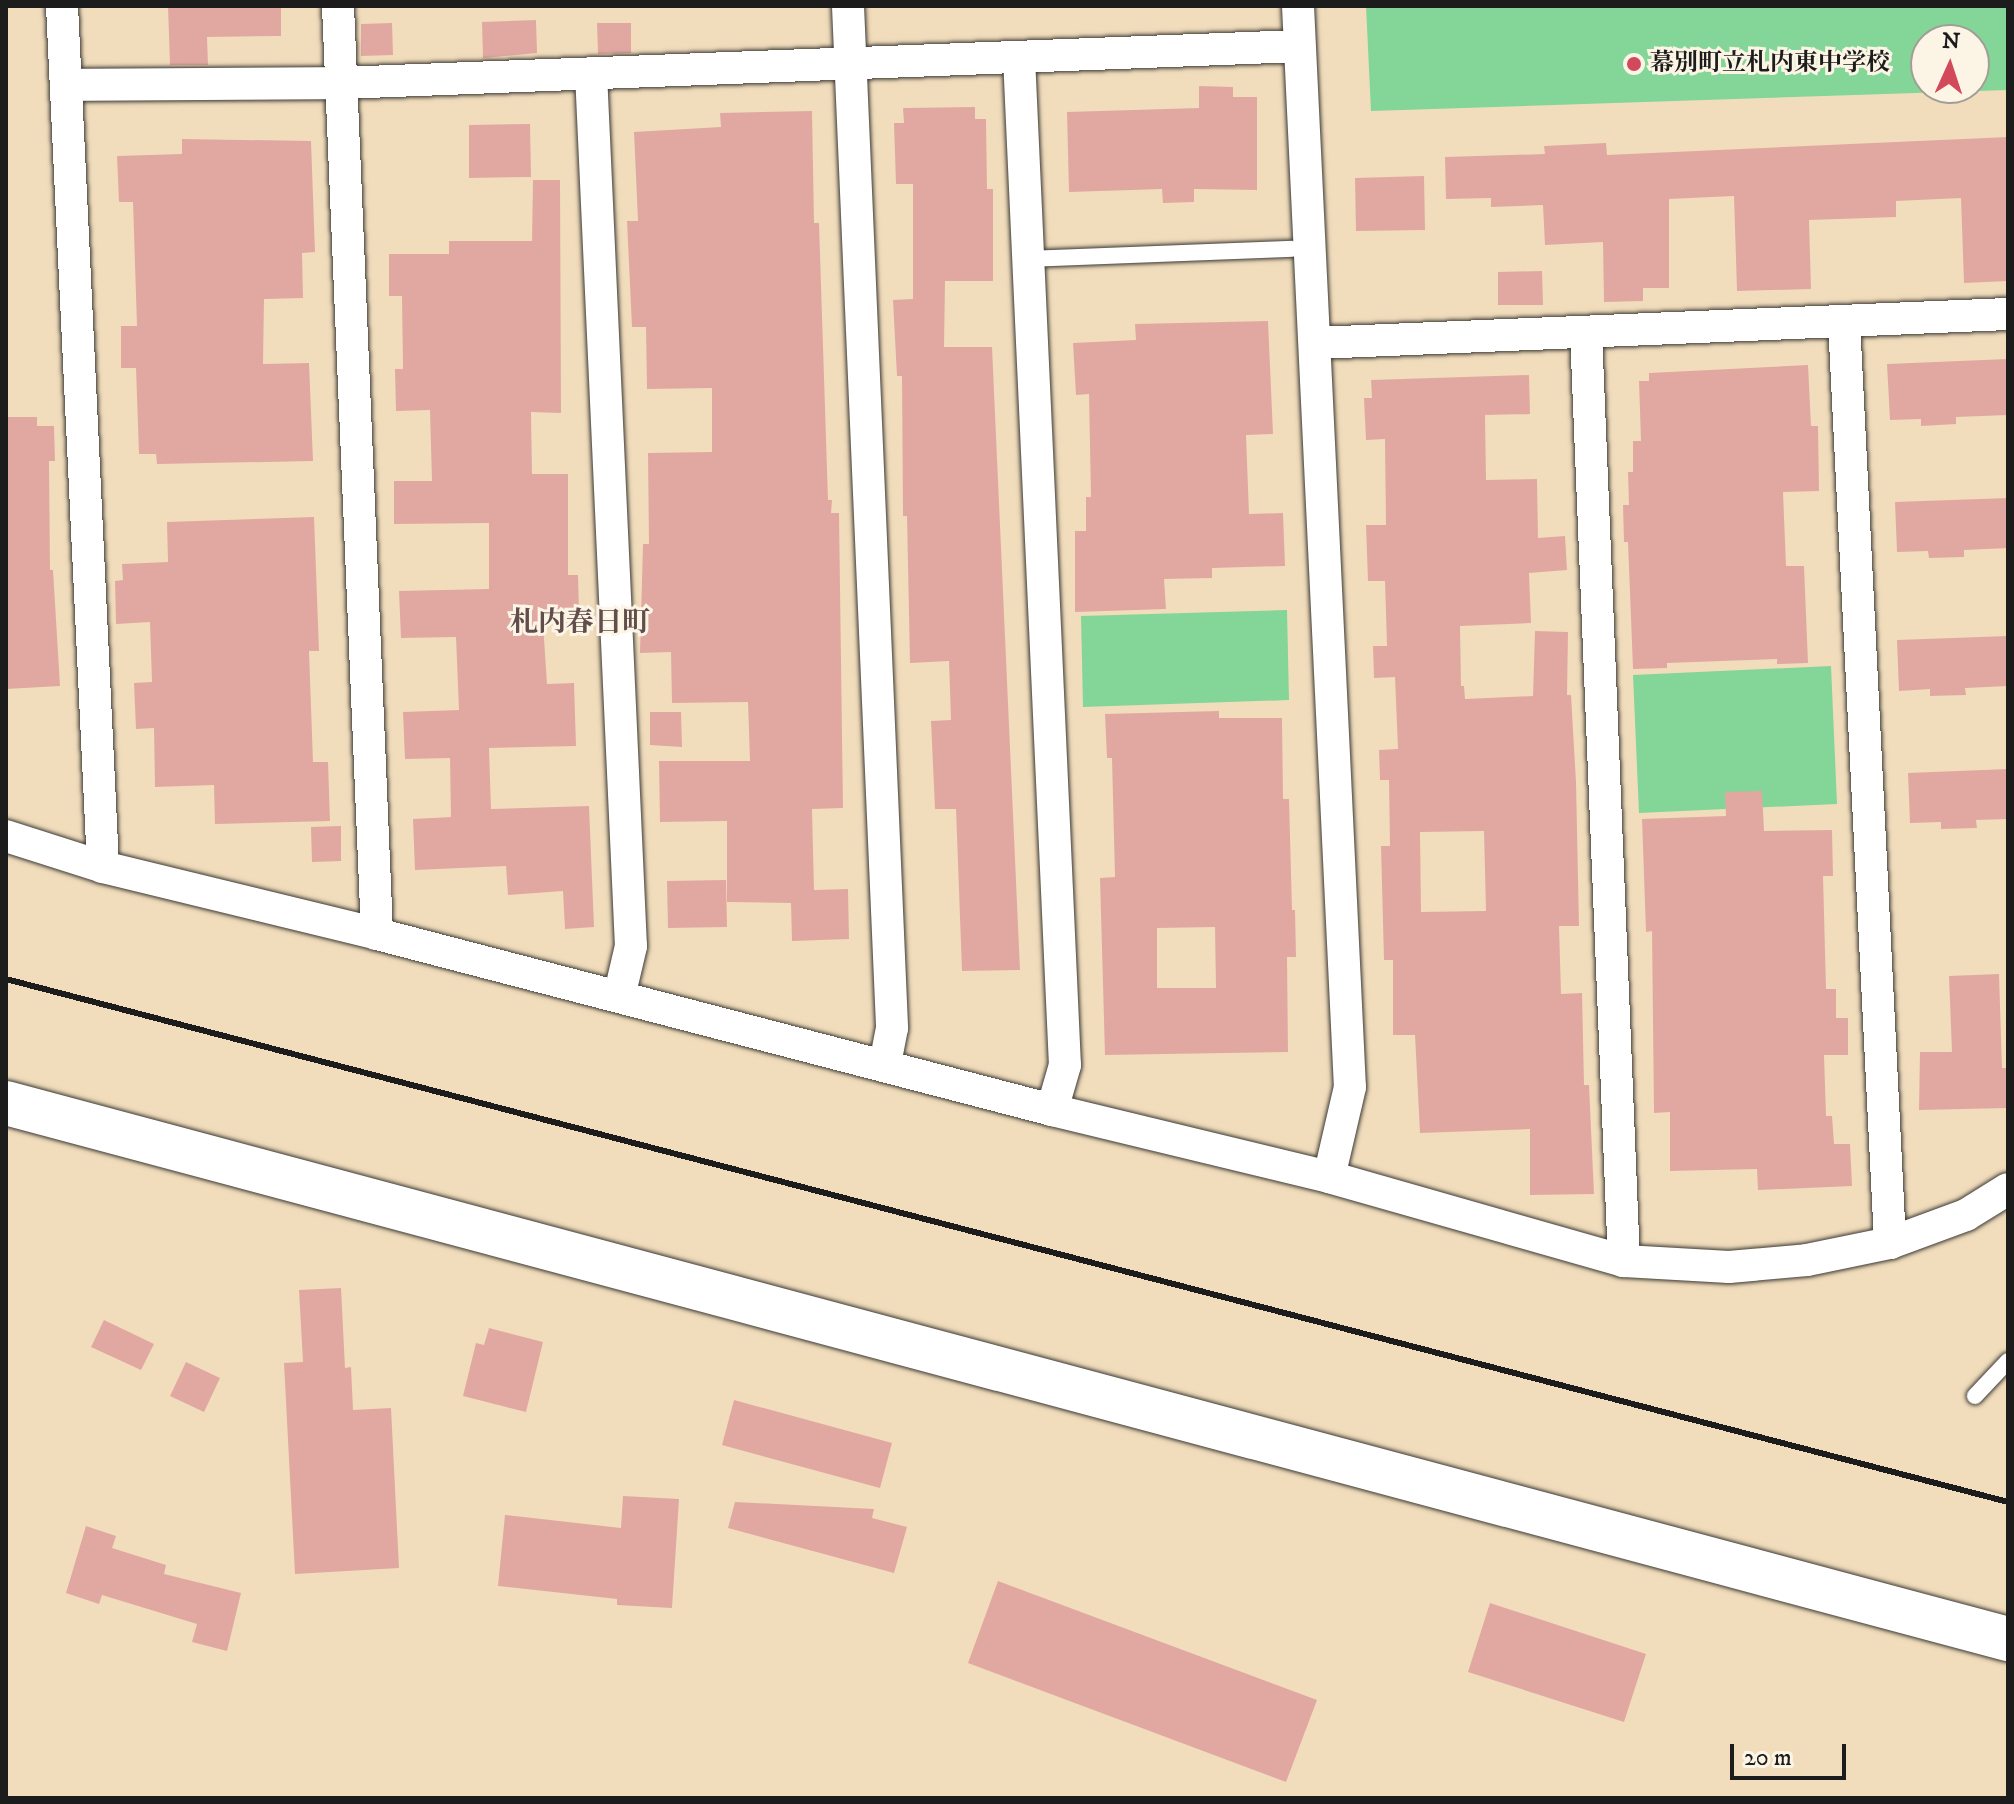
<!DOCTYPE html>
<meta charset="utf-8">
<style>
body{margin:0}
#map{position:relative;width:2014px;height:1804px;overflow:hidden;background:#f1ddbc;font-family:"IM FELL DW Pica","Noto Serif JP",serif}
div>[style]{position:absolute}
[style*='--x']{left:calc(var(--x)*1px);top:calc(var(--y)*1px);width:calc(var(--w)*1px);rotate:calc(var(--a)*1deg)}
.green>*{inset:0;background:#83d698}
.building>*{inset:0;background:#e1a8a2}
.roads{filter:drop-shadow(0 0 2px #3c3934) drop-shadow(0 0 2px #3c3934)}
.lane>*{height:16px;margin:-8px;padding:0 8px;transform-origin:8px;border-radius:8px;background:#fff}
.street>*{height:32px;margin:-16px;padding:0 16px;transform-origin:16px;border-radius:16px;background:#fff}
.secondary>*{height:44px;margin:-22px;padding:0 22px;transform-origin:22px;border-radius:22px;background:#fff}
.rail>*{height:6px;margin:-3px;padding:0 3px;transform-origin:3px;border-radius:3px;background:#1c1c1c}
.dots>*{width:22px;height:22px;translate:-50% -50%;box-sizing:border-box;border:4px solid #fcf5e5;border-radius:50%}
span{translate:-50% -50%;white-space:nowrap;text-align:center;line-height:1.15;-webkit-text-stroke:6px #fcf5e5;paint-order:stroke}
.poi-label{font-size:24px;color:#1c1c1c;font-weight:700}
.left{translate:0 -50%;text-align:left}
.quarter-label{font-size:28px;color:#614d4b;font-weight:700}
.frame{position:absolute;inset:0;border:8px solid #1c1c1c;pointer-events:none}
.north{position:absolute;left:1910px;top:24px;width:80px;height:80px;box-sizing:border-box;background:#fcf5e5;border:2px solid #a29e95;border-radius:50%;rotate:3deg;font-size:22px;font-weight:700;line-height:32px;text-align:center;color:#1c1c1c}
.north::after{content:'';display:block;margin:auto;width:28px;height:36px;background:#d1495b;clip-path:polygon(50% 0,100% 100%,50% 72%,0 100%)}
.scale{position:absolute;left:1730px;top:1744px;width:116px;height:36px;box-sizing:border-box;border:4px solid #1c1c1c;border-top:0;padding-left:10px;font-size:24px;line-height:28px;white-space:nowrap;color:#1c1c1c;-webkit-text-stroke:6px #fcf5e5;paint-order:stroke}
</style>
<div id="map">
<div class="green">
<div style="clip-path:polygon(evenodd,1366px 6px,2008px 6px,2008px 90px,1371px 111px,1366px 6px,1926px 40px,1974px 40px,1974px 88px,1926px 88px,1926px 40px)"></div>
<div style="clip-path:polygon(1287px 610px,1289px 700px,1083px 707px,1081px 616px)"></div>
<div style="clip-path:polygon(1831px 666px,1837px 804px,1639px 813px,1633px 675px)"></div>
</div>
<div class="building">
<div style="clip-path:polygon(168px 6px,281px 6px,281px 36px,207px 37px,208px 65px,170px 65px)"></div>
<div style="clip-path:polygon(536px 20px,537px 53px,483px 58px,482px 22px)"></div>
<div style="clip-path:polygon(392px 23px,393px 55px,361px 56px,361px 24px)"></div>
<div style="clip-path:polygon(597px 23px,631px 23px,631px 53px,598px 54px)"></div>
<div style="clip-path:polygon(1199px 86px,1233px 87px,1233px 97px,1257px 97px,1257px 190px,1194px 189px,1194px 202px,1163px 203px,1162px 189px,1069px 192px,1067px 112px,1199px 108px)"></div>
<div style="clip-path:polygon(975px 107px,975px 119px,986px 119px,987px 189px,993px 189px,993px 281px,945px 281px,944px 347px,992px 347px,1020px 970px,962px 971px,956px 809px,935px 809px,931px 721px,951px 720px,949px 661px,910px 663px,907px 516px,903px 516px,902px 376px,897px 376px,893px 300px,913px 299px,913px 184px,896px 184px,894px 123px,904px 123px,903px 108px)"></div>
<div style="clip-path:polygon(812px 111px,814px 223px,819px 223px,828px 500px,832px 500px,831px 513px,839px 513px,843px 808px,812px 809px,814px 890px,848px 889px,849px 939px,792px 941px,791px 903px,727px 902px,727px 821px,660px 822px,659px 761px,750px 761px,748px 702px,672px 703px,671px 652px,640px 653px,643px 544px,649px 544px,648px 453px,712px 452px,712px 388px,647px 389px,646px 327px,632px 327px,627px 221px,638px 221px,634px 132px,721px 127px,720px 113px)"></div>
<div style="clip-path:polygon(530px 124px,531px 177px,469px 178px,469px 125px)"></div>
<div style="clip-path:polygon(2008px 137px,2008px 281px,1964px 283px,1961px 198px,1896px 201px,1896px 217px,1809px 220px,1811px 289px,1737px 291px,1734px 196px,1669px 199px,1669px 288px,1643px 288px,1643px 301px,1604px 302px,1603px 242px,1545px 245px,1543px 205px,1491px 207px,1491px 198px,1446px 199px,1445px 157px,1545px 154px,1544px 146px,1606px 143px,1607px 155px)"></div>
<div style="clip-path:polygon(182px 139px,311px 141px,315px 252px,302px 253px,303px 298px,264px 299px,263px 364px,309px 363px,313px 461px,157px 464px,156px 454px,139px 454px,136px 368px,121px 368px,121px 326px,137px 326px,133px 202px,119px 202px,117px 156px,182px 154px)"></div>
<div style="clip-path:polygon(1424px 176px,1425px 230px,1356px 231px,1355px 178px)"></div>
<div style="clip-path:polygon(533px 180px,560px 180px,561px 413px,531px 412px,532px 474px,568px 474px,568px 575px,578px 575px,579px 611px,567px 612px,568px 623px,543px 624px,547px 684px,574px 683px,576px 746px,489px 748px,491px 809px,589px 806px,594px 927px,565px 929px,563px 891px,508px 895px,506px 866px,415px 870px,413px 819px,451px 817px,450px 758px,405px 759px,403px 712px,459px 710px,456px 637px,401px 638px,399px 591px,489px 589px,489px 523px,394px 524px,394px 481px,432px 481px,430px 410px,396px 411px,395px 369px,403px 369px,402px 296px,389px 296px,389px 254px,449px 254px,449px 241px,532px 241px)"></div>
<div style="clip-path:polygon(1542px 271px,1543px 305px,1498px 305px,1498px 272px)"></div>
<div style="clip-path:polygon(1268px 321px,1273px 434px,1246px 435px,1249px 514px,1283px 513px,1285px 566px,1212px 568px,1212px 578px,1164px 579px,1166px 609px,1075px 612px,1075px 531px,1086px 531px,1086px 497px,1091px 497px,1089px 394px,1076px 395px,1073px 343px,1136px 340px,1135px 324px)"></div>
<div style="clip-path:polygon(2008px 359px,2008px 415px,1956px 417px,1956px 424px,1921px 426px,1921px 419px,1890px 420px,1887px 364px)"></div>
<div style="clip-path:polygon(1808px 365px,1811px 426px,1818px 426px,1819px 491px,1783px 492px,1786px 566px,1804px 566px,1808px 663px,1777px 664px,1777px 659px,1667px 663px,1667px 668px,1633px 669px,1628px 542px,1624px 542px,1623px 505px,1629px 505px,1628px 472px,1633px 472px,1633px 441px,1641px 441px,1639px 381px,1649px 381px,1649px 373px)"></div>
<div style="clip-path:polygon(evenodd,1529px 375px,1530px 414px,1485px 415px,1486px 480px,1537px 479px,1538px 538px,1565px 536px,1567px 570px,1529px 573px,1531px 623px,1460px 626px,1461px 686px,1464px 686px,1465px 699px,1533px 696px,1535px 631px,1568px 632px,1567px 695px,1571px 695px,1576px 782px,1579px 926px,1559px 926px,1561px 994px,1582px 993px,1584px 1085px,1589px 1085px,1594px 1194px,1530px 1195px,1530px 1129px,1420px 1133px,1415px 1035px,1393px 1035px,1393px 960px,1384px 960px,1381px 846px,1390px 846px,1389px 780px,1380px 780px,1379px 750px,1398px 749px,1395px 677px,1374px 678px,1373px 646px,1387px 646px,1385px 581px,1368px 581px,1366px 525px,1386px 525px,1385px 439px,1366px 440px,1364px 398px,1372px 398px,1371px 380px,1529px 375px,1484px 831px,1486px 911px,1421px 912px,1420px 832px,1484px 831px)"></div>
<div style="clip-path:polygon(6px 417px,37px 417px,37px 426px,54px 426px,55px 461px,49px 461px,50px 570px,53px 570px,60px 686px,6px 689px)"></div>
<div style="clip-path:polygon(2008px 498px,2008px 548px,1964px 550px,1964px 557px,1929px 558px,1928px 551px,1897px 552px,1895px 502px)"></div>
<div style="clip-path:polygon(314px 517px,319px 651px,309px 651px,313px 762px,328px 762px,330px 821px,215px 824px,214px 785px,155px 787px,154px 728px,136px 729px,134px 683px,152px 682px,150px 622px,116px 624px,115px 581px,123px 580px,122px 564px,168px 562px,167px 522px)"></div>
<div style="clip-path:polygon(2008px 636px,2008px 686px,1965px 688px,1966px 695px,1930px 696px,1930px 689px,1899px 691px,1897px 640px)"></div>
<div style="clip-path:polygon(evenodd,1219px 711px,1219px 718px,1282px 718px,1283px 799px,1289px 799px,1292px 910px,1295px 910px,1296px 957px,1287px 957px,1288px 1052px,1105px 1055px,1100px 878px,1115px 877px,1112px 758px,1107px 758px,1105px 714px,1219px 711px,1215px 927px,1216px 988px,1157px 988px,1157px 928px,1215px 927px)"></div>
<div style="clip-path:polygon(650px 712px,681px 712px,682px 747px,650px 745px)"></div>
<div style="clip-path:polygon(2008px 769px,2008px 819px,1976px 820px,1977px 828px,1941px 829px,1941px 822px,1910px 823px,1908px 773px)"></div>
<div style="clip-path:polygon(1762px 791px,1764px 831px,1832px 830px,1833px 876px,1823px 876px,1826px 989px,1836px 989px,1836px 1018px,1848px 1018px,1848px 1055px,1824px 1055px,1826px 1116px,1832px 1116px,1834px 1144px,1850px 1144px,1852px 1186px,1758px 1190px,1757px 1169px,1670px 1171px,1670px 1112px,1654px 1113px,1652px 931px,1646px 932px,1642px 819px,1726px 816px,1725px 792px)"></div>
<div style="clip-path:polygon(341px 826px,341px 861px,312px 862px,311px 827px)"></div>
<div style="clip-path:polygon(726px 880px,727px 927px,668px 928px,667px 881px)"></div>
<div style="clip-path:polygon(1999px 974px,2002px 1068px,2008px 1068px,2008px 1108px,1919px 1110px,1920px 1052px,1952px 1052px,1949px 976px)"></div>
<div style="clip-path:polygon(341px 1288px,345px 1368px,351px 1367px,353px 1410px,391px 1408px,399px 1568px,295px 1574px,284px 1363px,303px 1362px,299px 1290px)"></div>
<div style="clip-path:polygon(104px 1320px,154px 1344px,141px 1370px,91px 1347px)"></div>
<div style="clip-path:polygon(489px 1328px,543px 1342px,526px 1412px,463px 1396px,476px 1343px,484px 1345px)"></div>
<div style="clip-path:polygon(186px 1362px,220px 1378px,204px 1412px,170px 1396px)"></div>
<div style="clip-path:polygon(734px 1400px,892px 1443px,880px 1488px,722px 1445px)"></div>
<div style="clip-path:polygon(623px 1496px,679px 1499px,672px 1608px,617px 1605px,617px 1599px,498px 1586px,505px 1515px,621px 1528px)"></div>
<div style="clip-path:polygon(735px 1502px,874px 1509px,872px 1518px,907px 1527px,894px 1573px,728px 1528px)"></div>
<div style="clip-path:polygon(86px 1526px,116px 1536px,112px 1548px,166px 1565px,164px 1574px,241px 1593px,227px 1651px,192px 1642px,197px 1624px,102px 1595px,99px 1604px,66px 1593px)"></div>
<div style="clip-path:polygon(998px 1581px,1317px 1700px,1286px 1782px,968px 1663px)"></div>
<div style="clip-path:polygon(1490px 1603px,1646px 1654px,1624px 1722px,1468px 1672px)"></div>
</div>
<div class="roads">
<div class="lane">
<div style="--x:1028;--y:259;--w:264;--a:-2.2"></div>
<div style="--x:1975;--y:1396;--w:48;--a:-46.7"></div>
</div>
<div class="street">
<div style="--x:62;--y:6;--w:862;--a:87.27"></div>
<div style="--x:338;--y:6;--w:929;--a:87.59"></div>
<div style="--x:848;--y:6;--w:1023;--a:87.53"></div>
<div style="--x:892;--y:1028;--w:38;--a:101"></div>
<div style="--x:1298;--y:6;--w:1082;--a:87.25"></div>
<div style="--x:1350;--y:1087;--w:92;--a:103.1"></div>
<div style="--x:1019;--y:57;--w:1009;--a:87.39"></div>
<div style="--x:1065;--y:1065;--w:47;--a:106.1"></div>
<div style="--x:591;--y:73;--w:874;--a:87.38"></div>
<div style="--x:631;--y:946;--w:52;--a:103.2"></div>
<div style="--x:66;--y:85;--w:275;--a:-0.4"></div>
<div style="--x:341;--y:83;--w:959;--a:-2.21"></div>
<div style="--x:1844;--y:321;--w:923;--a:87.14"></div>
<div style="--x:1586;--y:332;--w:930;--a:87.66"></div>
<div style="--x:1316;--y:343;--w:693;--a:-2.4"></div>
<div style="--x:6;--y:836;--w:102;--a:17.7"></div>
<div style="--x:103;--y:867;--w:282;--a:13.7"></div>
<div style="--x:377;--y:934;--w:698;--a:14.61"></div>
<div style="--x:1052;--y:1110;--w:285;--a:13.6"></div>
<div style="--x:1329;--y:1177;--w:307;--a:15.9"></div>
<div style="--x:1624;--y:1261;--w:105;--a:3.3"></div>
<div style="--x:1729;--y:1267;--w:78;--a:-5.1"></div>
<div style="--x:1807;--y:1260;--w:85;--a:-11.6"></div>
<div style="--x:1890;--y:1243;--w:81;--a:-20.2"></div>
<div style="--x:1966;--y:1215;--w:49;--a:-31.8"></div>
</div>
<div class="secondary">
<div style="--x:6;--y:1103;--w:2073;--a:14.99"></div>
</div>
</div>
<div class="rail">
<div style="--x:6;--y:979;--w:2069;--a:14.64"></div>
</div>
<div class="dots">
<div style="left:1634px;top:64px;background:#d1495b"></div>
</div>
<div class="poi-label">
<span class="left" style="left:1650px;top:64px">幕別町立札内東中学校</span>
</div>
<div class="quarter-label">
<span style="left:580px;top:623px">札内春日町</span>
</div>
<div class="frame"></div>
<div class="north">N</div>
<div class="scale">20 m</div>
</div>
